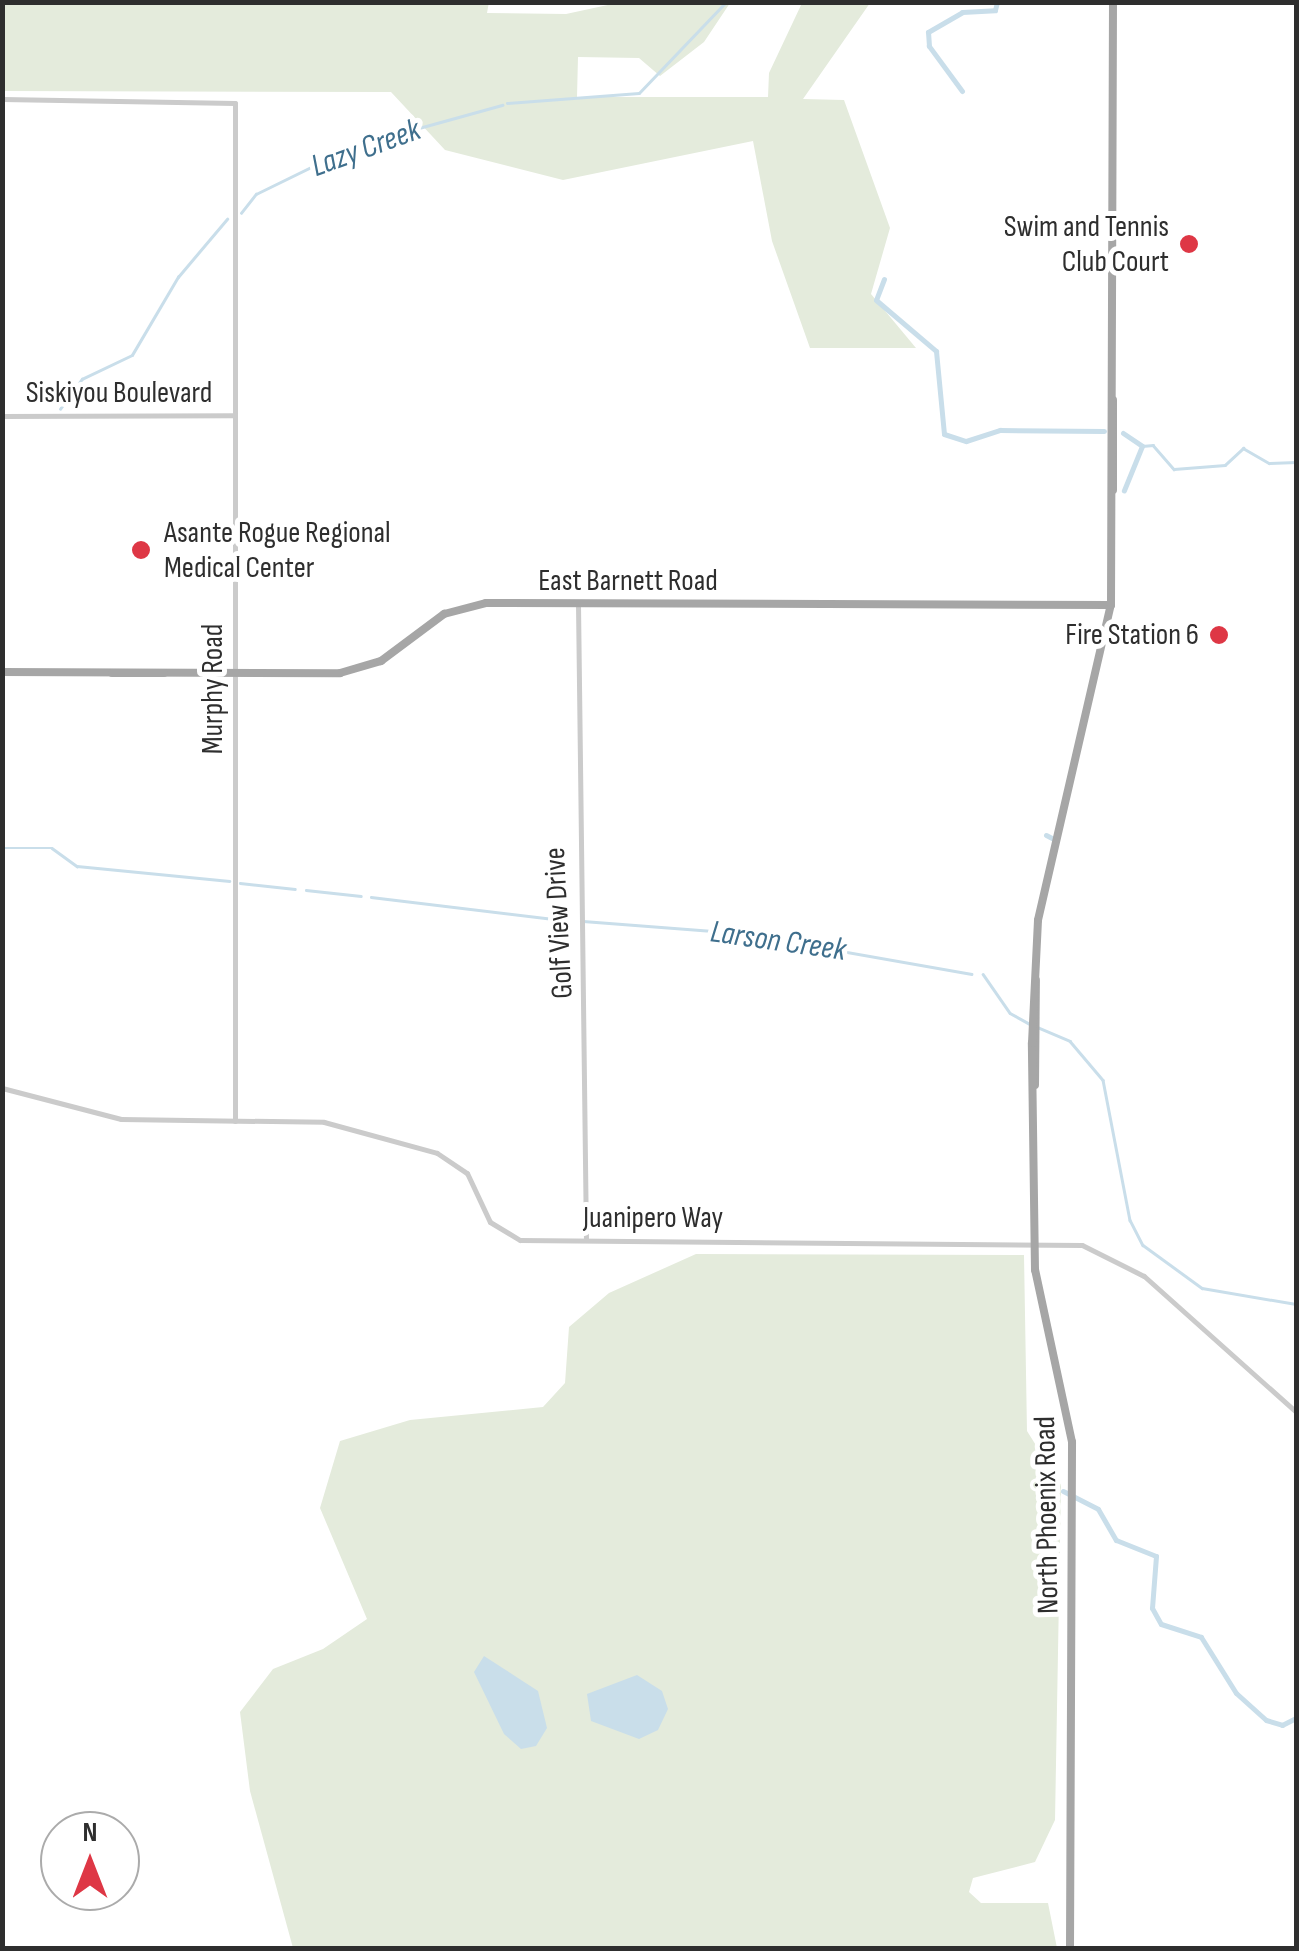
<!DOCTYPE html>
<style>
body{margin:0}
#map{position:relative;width:1299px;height:1951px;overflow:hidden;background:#fff;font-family:"Sofia Sans Condensed",sans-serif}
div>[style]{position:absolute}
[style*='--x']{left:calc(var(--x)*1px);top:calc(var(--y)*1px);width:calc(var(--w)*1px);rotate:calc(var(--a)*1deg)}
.green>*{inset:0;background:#e4ebdc}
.water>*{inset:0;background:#c9deea}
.stream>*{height:2.5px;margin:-1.25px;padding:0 1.25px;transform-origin:1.25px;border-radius:1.25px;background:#c9deea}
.canal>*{height:5px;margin:-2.5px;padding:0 2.5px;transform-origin:2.5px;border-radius:2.5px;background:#c9deea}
.minor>*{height:5px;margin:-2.5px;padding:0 2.5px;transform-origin:2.5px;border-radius:2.5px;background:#cbcbcb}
.major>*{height:8px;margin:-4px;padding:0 4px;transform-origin:4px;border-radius:4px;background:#a6a6a6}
.dots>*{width:28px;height:28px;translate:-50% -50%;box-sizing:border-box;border:5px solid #fff;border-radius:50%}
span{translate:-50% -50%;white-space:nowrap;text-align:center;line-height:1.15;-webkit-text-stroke:10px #fff;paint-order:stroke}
.poi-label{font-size:30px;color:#2e2e2e}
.right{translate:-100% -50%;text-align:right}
.left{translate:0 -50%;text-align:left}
.street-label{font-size:30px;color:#2e2e2e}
.water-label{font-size:32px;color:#3f6f8d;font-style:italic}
.frame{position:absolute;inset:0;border:5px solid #2e2e2e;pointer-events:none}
.north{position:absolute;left:40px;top:1811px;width:100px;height:100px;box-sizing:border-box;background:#fff;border:2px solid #ababab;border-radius:50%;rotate:0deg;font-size:28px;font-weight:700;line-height:40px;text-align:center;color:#2e2e2e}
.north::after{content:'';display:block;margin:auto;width:35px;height:45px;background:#de3745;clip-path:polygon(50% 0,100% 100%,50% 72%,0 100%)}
</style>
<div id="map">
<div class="green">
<div style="clip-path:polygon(489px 2px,487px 13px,566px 14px,617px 3px,730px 3px,704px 42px,660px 76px,639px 58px,578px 57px,577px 97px,768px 97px,769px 73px,802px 3px,870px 3px,803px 99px,844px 100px,890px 228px,871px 294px,916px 348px,810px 348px,772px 241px,753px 141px,563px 180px,445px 150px,391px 92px,3px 91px,3px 3px)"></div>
<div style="clip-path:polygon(696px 1254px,1024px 1255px,1027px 1431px,1061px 1485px,1055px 1820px,1035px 1862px,973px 1878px,969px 1892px,981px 1903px,1048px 1903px,1057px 1948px,293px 1948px,250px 1791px,240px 1712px,273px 1669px,323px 1649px,367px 1619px,320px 1508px,340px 1441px,410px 1420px,543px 1407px,565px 1383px,569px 1327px,609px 1293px)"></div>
</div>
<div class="water">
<div style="clip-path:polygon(484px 1656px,538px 1691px,547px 1728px,536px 1746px,521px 1749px,504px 1734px,474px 1672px)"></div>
<div style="clip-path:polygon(637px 1675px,662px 1691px,668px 1709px,658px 1730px,639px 1739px,591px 1721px,587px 1694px)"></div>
</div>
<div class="stream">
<div style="--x:507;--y:103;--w:132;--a:-4.3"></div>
<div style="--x:639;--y:93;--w:126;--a:-46.3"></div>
<div style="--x:241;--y:213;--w:24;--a:-52"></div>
<div style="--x:256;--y:194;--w:109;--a:-26.1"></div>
<div style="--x:354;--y:146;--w:154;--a:-15.5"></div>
<div style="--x:60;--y:409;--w:37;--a:-54"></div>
<div style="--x:82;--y:379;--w:55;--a:-25.6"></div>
<div style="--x:132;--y:355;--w:91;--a:-59.5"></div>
<div style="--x:178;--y:277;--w:76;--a:-49.8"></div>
<div style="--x:1142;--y:446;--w:11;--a:-5"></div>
<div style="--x:1153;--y:445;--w:32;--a:49"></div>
<div style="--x:1174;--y:469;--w:51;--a:-4.5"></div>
<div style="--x:1225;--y:465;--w:25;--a:-43"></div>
<div style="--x:1243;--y:448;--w:30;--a:30"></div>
<div style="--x:1269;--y:463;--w:27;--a:-2"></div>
<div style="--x:2;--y:848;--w:50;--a:0"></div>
<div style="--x:52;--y:848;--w:31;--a:36"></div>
<div style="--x:77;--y:866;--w:153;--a:5.6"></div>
<div style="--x:240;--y:883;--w:55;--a:6.2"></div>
<div style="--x:306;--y:890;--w:55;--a:6.2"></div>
<div style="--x:371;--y:897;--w:198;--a:6.9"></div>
<div style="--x:583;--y:921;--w:156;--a:4.4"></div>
<div style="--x:739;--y:933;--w:236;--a:10"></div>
<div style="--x:983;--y:974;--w:47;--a:55.3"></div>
<div style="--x:1010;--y:1013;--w:23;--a:29"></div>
<div style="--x:1037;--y:1027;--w:36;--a:23"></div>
<div style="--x:1070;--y:1041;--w:51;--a:49.8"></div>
<div style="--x:1103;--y:1080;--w:143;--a:79.1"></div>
<div style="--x:1130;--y:1220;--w:28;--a:63"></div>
<div style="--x:1143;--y:1245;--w:73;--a:36.1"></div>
<div style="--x:1202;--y:1288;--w:95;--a:9.7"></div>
</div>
<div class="canal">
<div style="--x:962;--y:91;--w:56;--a:-126.3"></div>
<div style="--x:929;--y:46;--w:14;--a:-94"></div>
<div style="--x:928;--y:32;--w:39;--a:-30"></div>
<div style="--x:962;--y:12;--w:33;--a:-3"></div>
<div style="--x:995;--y:10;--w:8;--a:-76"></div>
<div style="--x:884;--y:279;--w:22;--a:111"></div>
<div style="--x:876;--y:300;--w:79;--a:40.4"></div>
<div style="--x:936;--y:351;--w:83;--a:84.5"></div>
<div style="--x:944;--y:434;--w:23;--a:18"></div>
<div style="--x:966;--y:441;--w:36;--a:-18"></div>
<div style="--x:1000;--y:430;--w:104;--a:0.6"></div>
<div style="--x:1123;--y:433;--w:23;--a:34"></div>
<div style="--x:1142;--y:446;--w:48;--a:112.2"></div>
<div style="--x:1046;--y:835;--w:7;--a:27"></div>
<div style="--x:1063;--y:1491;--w:39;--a:27"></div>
<div style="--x:1098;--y:1509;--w:36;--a:60"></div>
<div style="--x:1116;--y:1540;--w:43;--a:21.8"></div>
<div style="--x:1156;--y:1556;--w:52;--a:94.4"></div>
<div style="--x:1152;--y:1608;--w:18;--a:61"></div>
<div style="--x:1161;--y:1624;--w:42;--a:18"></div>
<div style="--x:1201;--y:1637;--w:66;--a:58"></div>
<div style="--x:1236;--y:1693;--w:40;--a:42"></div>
<div style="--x:1266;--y:1720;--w:17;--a:17"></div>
<div style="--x:1282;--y:1725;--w:16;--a:-27"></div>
</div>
<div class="minor">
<div style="--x:2;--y:99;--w:233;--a:1"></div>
<div style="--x:235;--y:103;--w:1018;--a:90"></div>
<div style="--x:2;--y:416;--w:233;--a:-0.2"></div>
<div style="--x:578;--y:604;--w:636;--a:89.28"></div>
<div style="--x:2;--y:1088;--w:123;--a:14.6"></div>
<div style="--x:121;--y:1119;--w:203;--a:0.8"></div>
<div style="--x:324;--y:1122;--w:117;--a:15.3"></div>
<div style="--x:437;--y:1153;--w:36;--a:34"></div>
<div style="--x:467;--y:1173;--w:54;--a:64.9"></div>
<div style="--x:490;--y:1222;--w:35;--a:31"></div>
<div style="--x:520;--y:1240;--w:562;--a:0.51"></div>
<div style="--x:1082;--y:1245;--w:69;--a:26.6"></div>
<div style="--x:1144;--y:1276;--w:204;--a:41.8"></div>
</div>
<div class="major">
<div style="--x:1113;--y:400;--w:90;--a:90"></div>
<div style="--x:2;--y:672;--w:338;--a:0.2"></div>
<div style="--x:340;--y:673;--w:43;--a:-16.3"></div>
<div style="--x:381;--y:661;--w:79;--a:-36.7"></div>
<div style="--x:444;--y:614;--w:43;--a:-14.7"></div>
<div style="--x:486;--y:603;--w:625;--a:0.18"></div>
<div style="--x:112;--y:673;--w:52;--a:0"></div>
<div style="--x:1035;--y:1085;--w:105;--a:-89.5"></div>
<div style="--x:1070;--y:1948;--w:506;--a:-89.77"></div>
<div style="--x:1072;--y:1442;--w:176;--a:-102.1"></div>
<div style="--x:1035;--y:1270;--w:227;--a:-90.8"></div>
<div style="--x:1032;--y:1043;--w:123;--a:-87.2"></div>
<div style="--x:1038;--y:920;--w:323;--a:-77"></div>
<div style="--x:1111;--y:605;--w:603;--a:-89.81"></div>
</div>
<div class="dots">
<div style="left:1189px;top:244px;background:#de3745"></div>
<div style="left:141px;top:550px;background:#de3745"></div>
<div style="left:1219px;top:635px;background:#de3745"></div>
</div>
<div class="poi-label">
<span class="right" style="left:1169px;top:244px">Swim and Tennis<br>Club Court</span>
<span class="left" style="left:164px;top:550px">Asante Rogue Regional<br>Medical Center</span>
<span class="right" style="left:1199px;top:635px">Fire Station 6</span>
</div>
<div class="street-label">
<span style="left:119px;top:393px">Siskiyou Boulevard</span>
<span style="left:628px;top:581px">East Barnett Road</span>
<span style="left:213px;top:689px;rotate:-90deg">Murphy Road</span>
<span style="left:559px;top:923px;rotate:-93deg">Golf View Drive</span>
<span style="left:653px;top:1218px">Juanipero Way</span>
<span style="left:1047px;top:1515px;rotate:-91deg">North Phoenix Road</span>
</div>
<div class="water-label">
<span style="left:366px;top:149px;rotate:-20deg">Lazy Creek</span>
<span style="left:778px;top:942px;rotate:8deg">Larson Creek</span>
</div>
<div class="frame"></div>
<div class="north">N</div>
</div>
